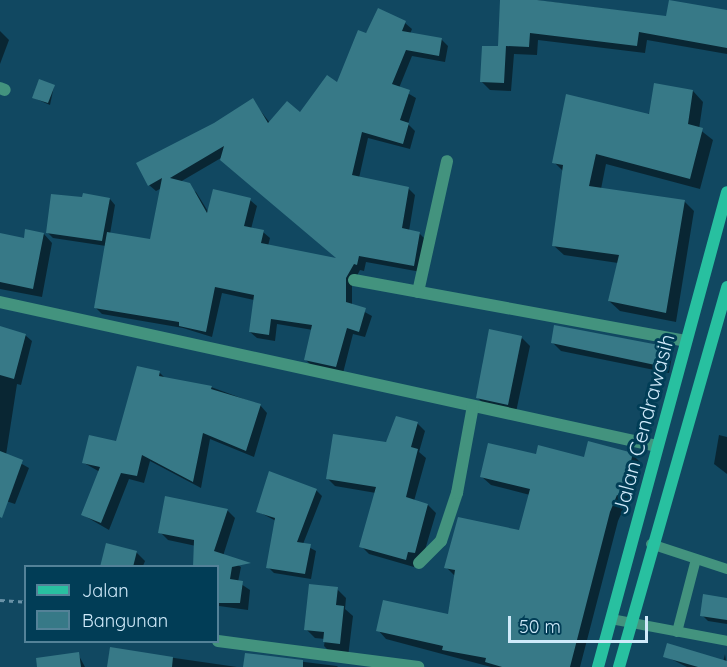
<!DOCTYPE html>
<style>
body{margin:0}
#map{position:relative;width:727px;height:667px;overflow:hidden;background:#114861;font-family:Quicksand,sans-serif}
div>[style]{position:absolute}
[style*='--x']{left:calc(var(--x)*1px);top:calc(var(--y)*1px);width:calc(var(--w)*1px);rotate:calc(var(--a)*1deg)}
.shadow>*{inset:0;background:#0007}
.building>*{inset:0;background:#377987}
.path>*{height:3px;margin-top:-1.5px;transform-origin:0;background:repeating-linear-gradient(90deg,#6992a7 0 4.5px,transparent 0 9px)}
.lane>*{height:10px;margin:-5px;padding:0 5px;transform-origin:5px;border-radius:5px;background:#43937e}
.street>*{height:12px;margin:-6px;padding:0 6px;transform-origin:6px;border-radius:6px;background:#43937e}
.secondary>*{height:12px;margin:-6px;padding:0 6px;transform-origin:6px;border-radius:6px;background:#28c0a0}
span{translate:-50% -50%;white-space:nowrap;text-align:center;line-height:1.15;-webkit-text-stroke:6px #013d56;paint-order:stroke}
.street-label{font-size:21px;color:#d0eafa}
.legend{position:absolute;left:24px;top:565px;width:195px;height:78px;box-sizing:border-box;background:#013d56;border:2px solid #548298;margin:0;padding:8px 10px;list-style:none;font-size:18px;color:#d0eafa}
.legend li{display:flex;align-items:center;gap:12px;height:30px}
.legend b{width:30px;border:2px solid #548298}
.scale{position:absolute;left:508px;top:616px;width:140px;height:27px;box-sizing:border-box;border:3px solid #d0eafa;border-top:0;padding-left:8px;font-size:18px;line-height:21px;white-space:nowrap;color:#d0eafa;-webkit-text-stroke:4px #013d56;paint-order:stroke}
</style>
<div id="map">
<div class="shadow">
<div style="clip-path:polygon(501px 0,535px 0,667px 17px,727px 11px,727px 54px,647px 40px,645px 53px,538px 40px,537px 55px,514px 54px,511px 91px,490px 90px,481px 81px,499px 47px)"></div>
<div style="clip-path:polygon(evenodd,379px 10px,405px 23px,412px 29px,410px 34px,441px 39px,448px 46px,445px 62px,412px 56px,399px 88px,416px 98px,408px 124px,415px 131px,410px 149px,368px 138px,359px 178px,408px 188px,415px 195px,409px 231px,419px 233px,426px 240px,421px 272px,366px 262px,364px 271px,360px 270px,352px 285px,352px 305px,372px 316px,365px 337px,353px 334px,343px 373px,312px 366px,306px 360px,313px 330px,277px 324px,275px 341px,257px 338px,250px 332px,254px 300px,222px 293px,212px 337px,183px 328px,102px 314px,96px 308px,106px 246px,53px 238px,47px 232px,110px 199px,115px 205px,110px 234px,151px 241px,162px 188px,156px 191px,149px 185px,215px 124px,252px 100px,270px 123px,300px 114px,337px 85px,379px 10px,221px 158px,342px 262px,268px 246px,270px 238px,263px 232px,251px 229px,257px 206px,250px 200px,209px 213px,196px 192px,180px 182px,221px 158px)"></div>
<div style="clip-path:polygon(0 31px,9px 40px,0 64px)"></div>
<div style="clip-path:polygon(54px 86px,50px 105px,34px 98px)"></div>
<div style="clip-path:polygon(693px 91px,703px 102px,699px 129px,713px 140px,700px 189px,606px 164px,601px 189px,684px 201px,694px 211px,676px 322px,620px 311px,609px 301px,618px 263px,564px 255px,553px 245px,564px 172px,554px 162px)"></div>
<div style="clip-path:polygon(44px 234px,52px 243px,42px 297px,0 289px,0 235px,25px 240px)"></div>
<div style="clip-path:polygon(0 329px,25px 335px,32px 341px,21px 385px,17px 384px,6px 455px,29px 468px,15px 504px,0 499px)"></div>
<div style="clip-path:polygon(522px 338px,530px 346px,516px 412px,486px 406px,477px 397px)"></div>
<div style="clip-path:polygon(552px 342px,663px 347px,672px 356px,669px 373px,561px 351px)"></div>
<div style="clip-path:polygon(159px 372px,165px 378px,211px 387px,260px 405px,267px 413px,254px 457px,210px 439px,201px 488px,150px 461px,144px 483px,129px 479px,109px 530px,83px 515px,100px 472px,84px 463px,117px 443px)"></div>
<div style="clip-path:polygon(417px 423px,425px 431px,419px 452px,426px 458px,414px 501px,428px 505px,436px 513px,422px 560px,416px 560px,414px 567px,369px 554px,361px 546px,376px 493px,335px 486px,327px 478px)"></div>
<div style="clip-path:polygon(719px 435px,727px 437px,727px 474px,714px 464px)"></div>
<div style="clip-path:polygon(632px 454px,641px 463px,630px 504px,626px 503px,618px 521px,580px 667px,491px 667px,386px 639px,378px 630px,449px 616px,455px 576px,446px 567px,520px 532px,530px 495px,491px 485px,482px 477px,537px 456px,585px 459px)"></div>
<div style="clip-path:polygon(316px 490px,322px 496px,303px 544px,316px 551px,311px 579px,274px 573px,268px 567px,276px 521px,257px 511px)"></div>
<div style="clip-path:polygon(227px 510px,235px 518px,223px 556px,241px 567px,238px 582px,250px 590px,248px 610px,219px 606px,218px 615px,218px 566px,196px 546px,168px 540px,160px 532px)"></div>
<div style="clip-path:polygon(136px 552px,145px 561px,143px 566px,101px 566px)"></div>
<div style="clip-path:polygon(337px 589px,346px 598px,345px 609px,353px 616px,348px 657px,333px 655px,324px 646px,325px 639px,315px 638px,306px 629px)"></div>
<div style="clip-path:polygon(727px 599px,727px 624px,708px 621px,702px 615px)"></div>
<div style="clip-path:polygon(112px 649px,237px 667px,109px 667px)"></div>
<div style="clip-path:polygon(78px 654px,85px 667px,43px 667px)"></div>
<div style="clip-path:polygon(725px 654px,727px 667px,722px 667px)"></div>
<div style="clip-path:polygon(247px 655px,337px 666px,338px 667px,245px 667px)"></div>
<div style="clip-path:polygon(665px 656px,706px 667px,687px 667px)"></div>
</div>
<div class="building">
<div style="clip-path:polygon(500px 0,537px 0,666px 16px,669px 0,727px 10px,727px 48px,639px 32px,637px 46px,530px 33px,529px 47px,506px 46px,504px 83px,480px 82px,482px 46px,498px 46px)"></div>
<div style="clip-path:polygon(evenodd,378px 8px,406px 21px,402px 31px,442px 38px,439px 56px,406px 50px,392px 84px,410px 90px,400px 120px,409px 123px,403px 144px,362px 132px,352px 175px,409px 187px,402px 228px,420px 232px,414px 266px,359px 256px,357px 265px,354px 264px,346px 278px,346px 302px,366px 308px,359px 332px,347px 328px,336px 367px,304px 360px,312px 325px,271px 319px,269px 335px,249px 332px,254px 295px,215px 287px,206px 332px,179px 326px,179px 322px,94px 308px,107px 232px,150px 239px,162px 178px,148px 186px,136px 163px,214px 123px,253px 98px,268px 123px,287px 101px,300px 112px,327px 75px,337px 82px,358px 30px,366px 33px,378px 8px,224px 146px,220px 160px,336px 258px,261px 243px,264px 230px,244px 226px,251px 198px,213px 189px,207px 213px,190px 183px,170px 178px,224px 146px)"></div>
<div style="clip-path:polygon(39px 79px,55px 85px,48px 103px,32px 98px)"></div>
<div style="clip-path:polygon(654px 83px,693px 90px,688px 124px,703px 128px,690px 179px,596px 154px,589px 186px,685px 200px,666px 313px,608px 301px,619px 255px,552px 246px,563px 165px,552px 163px,566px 94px,649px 114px)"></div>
<div style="clip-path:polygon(83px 193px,110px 198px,102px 241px,46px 233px,51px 194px,82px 197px)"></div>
<div style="clip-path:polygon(25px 229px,44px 233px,33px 289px,0 282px,0 233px,24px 238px)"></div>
<div style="clip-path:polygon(554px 325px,664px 346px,660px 366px,551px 343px)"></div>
<div style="clip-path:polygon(0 326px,26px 334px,14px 379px,0 375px)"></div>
<div style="clip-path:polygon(489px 329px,522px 336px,508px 405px,476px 398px)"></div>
<div style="clip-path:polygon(137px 366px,160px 371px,159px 376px,212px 386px,211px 389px,261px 404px,246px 451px,203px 433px,193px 482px,142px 455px,137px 476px,121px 473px,101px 523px,81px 515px,100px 467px,82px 463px,89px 435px,116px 441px)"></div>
<div style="clip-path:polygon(396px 416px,418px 422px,411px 447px,418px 449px,406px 497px,428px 504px,415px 553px,408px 552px,406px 560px,359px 547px,376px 487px,326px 479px,333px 434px,386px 442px)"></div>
<div style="clip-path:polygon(588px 441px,633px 453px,622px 497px,617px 495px,610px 512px,570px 667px,502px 667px,485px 662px,486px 658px,442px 650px,443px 646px,376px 631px,383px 600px,448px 614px,455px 570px,444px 568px,458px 517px,519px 530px,530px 489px,480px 477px,488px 443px,536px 454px,538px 445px,584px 457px)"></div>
<div style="clip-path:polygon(0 451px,23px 460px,2px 518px,0 517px)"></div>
<div style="clip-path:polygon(269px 471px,317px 489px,297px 542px,311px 544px,305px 574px,266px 568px,275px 518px,256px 512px)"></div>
<div style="clip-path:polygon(165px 496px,228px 509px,214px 551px,251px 563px,232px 567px,230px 579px,243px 581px,240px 603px,218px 603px,218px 567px,193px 567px,194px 540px,158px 533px)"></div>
<div style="clip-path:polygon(106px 543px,137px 551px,133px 567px,100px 567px)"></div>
<div style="clip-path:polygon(309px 584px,338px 587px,336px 605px,344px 606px,340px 644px,323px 642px,324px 632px,304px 630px)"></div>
<div style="clip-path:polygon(703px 594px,727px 598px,727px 620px,700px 616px)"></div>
<div style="clip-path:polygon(667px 643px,727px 661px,727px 667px,698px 667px,663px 657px)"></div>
<div style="clip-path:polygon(110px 647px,173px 657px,172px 667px,107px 667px)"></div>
<div style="clip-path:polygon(79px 652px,81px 667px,37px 667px,36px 658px)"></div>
<div style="clip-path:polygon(245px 653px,303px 660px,303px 667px,243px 667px)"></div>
</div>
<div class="path">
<div style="--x:0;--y:600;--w:26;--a:4"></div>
</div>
<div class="lane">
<div style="--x:651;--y:544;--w:80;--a:18.2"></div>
<div style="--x:611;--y:619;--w:118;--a:10.7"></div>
<div style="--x:677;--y:632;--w:75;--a:-75.4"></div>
</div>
<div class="street">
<div style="--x:0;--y:88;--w:5;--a:22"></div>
<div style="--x:354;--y:280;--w:337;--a:10.4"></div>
<div style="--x:418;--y:292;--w:134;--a:-77.5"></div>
<div style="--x:0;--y:302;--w:673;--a:12.36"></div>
<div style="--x:419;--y:563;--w:31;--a:-45"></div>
<div style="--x:441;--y:541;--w:51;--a:-71.6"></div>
<div style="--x:457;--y:493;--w:88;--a:-79.6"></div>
<div style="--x:218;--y:641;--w:202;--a:7.4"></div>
</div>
<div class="secondary">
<div style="--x:598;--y:667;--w:492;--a:-74.8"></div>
<div style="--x:619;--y:667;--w:395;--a:-74.1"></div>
</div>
<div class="street-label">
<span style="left:643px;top:424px;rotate:-75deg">Jalan Cendrawasih</span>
</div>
<ul class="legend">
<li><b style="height:8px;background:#28c0a0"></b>Jalan</li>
<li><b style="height:16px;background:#377987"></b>Bangunan</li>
</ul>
<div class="scale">50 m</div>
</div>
